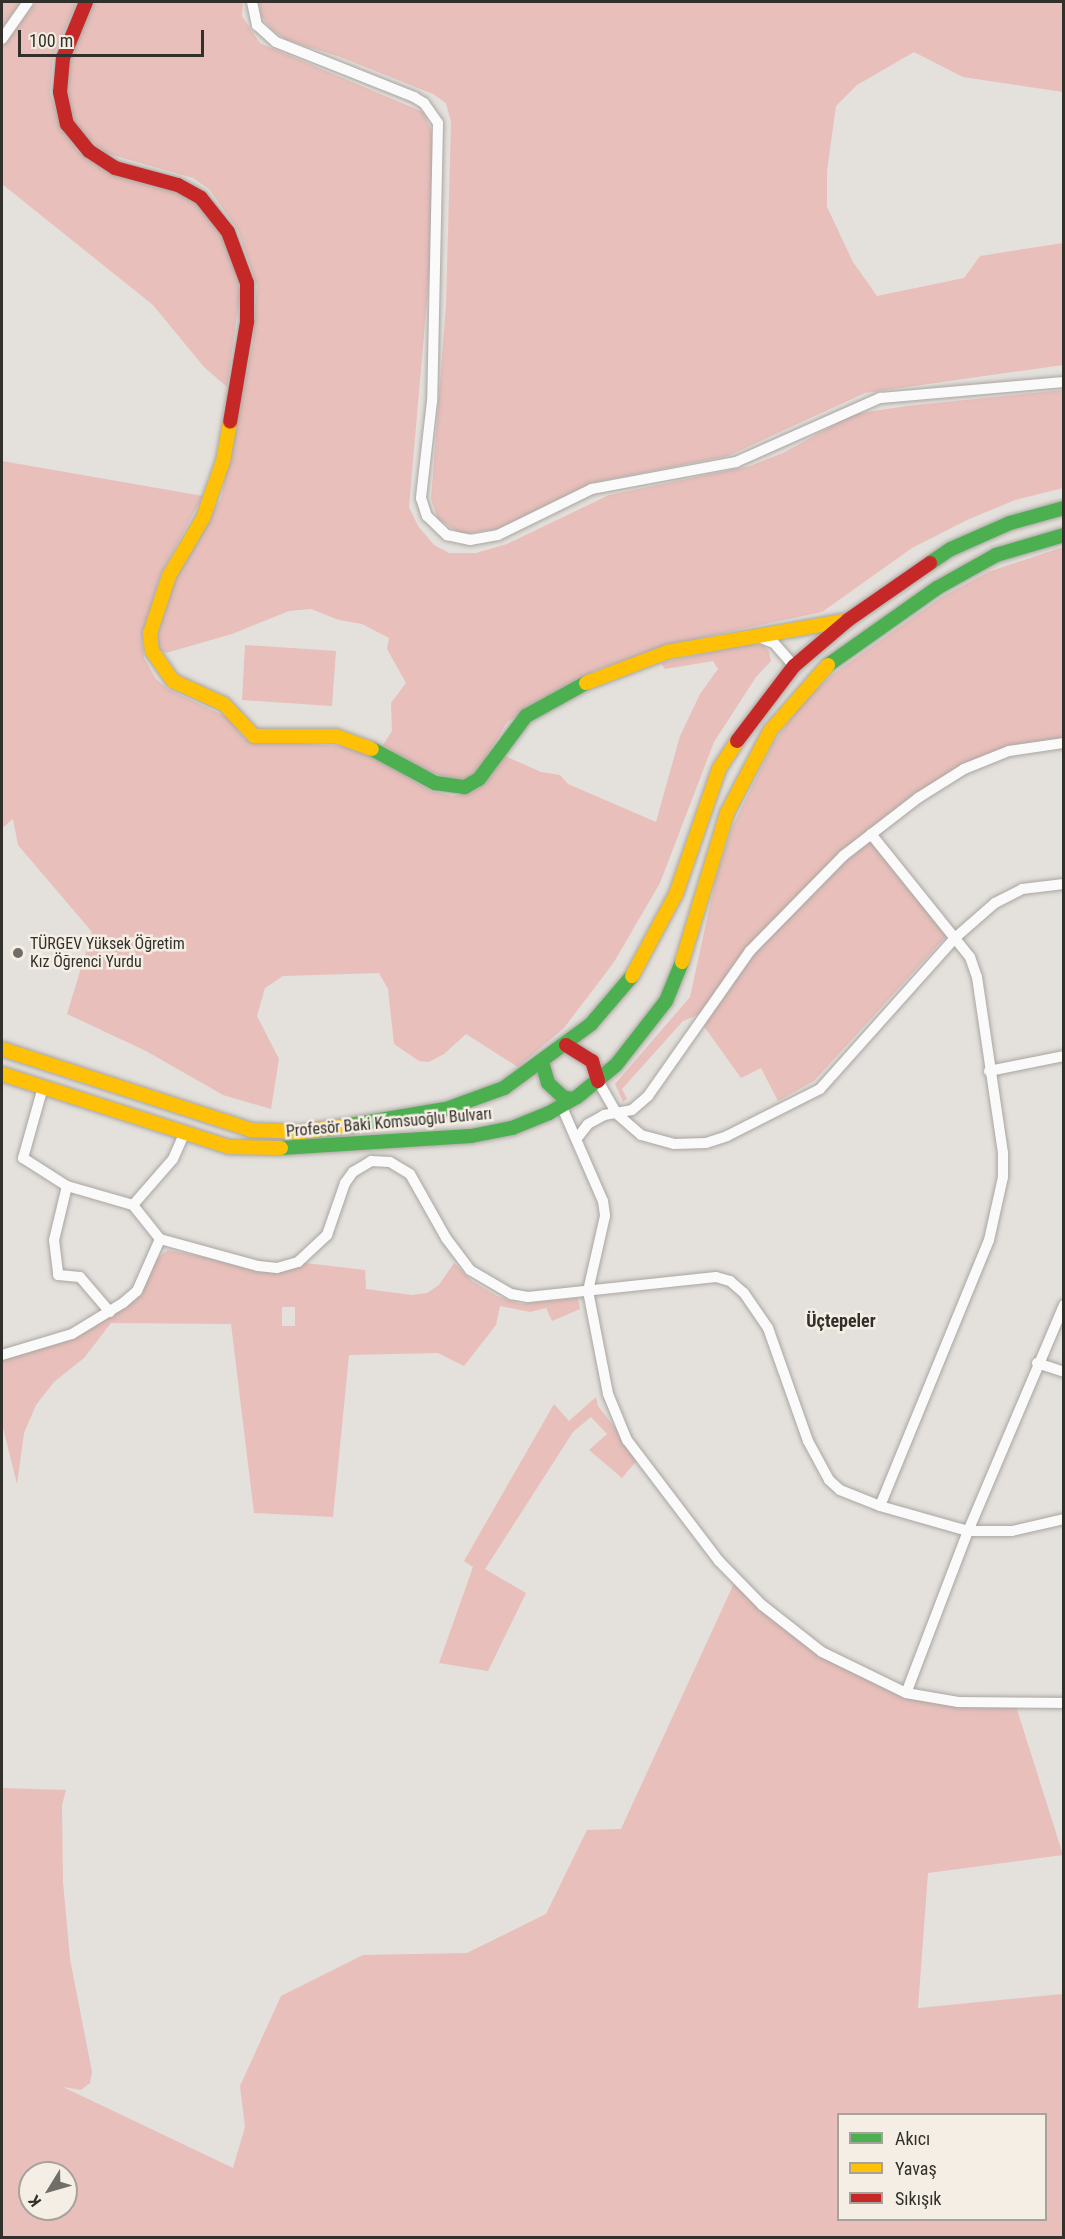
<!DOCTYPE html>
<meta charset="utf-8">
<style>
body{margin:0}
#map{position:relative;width:1065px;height:2239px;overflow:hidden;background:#e4e0db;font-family:"Roboto Condensed",sans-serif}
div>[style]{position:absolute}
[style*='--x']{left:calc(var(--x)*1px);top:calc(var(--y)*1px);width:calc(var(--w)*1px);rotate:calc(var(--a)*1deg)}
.green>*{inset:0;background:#e8bfba}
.roads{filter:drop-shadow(0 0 2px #a9a6a2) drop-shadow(0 0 2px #a9a6a2)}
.street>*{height:10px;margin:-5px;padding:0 5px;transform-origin:5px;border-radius:5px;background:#fbfafa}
.fast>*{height:14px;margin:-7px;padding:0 7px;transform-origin:7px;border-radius:7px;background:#4caf50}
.slow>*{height:14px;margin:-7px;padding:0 7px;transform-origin:7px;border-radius:7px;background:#ffc107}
.jam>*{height:14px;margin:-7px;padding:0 7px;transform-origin:7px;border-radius:7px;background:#c62828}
.dots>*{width:16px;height:16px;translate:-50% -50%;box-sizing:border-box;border:3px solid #f5eee4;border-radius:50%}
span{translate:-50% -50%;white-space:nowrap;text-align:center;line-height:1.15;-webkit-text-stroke:5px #f5eee4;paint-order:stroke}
.poi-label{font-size:16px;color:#32302b}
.left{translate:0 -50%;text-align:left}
.street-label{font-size:16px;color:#32302b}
.neighbourhood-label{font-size:18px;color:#32302b;font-weight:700}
.frame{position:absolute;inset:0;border:3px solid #32302b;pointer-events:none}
.legend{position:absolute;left:837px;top:2113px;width:210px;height:108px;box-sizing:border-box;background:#f5eee4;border:2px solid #a7a29a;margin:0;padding:8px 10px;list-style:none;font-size:18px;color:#32302b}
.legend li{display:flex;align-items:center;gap:12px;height:30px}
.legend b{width:30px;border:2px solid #a7a29a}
.north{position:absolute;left:18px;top:2161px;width:60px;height:60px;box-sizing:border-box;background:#f5eee4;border:2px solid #a7a29a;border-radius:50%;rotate:233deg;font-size:16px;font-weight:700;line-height:24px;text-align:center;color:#32302b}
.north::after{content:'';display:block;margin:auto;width:21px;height:27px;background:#706e69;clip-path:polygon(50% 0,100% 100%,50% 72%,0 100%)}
.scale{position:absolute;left:18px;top:30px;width:186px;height:27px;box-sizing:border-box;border:3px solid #32302b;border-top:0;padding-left:8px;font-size:18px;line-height:21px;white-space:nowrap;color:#32302b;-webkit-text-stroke:4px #f5eee4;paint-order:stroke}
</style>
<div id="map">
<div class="green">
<div style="clip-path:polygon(2px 2px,21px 2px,2px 29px)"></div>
<div style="clip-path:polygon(36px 2px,77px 2px,53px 56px,50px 94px,65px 133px,78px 151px,92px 160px,182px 191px,195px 200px,219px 231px,237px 272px,240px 295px,227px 387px,204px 367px,153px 305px,2px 184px,2px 47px)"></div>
<div style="clip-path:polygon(94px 2px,243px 2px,242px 16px,260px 43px,423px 112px,431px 129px,434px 150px,430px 266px,409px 507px,418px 526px,434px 545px,449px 553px,476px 553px,507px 544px,609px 495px,750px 466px,783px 453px,854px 414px,907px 406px,1063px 390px,1063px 488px,1015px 500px,967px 520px,912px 548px,822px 612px,676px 643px,596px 670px,507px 722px,481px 766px,471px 777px,459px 781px,425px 771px,383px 745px,392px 731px,391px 703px,406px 683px,387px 649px,389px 638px,362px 624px,339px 620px,311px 609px,289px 611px,232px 634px,166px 653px,159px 650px,156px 627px,183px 561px,221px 498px,253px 341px,257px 286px,238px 230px,209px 189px,193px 178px,105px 153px,73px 125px,66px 92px,68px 63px)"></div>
<div style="clip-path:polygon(259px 2px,1063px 2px,1063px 92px,963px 77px,914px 52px,857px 85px,836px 106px,827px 171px,827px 207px,853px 262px,877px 296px,964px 278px,980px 256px,1063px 243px,1063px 365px,865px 393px,728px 456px,591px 483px,498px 529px,461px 534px,438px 519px,431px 499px,446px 305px,451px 122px,446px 103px,433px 94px,340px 57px,287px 40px,271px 29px,261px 16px)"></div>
<div style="clip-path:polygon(2px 461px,203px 496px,160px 576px,142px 641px,144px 658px,156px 679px,168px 689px,227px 717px,246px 740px,356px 747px,431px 791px,453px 796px,470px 793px,485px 784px,505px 756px,541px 772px,560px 775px,568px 784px,656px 822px,680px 736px,700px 694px,718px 669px,713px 661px,665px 669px,661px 663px,750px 644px,763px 645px,769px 651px,771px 661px,756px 677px,714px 742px,660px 883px,614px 962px,564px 1028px,518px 1067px,466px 1034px,444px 1054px,429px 1062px,419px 1061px,394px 1044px,388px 989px,379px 973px,283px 976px,265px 988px,257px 1016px,279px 1059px,271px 1109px,223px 1095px,146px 1051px,67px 1014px,92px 932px,18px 845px,13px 819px,2px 828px)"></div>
<div style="clip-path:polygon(1063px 547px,1063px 743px,986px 758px,872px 834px,951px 931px,814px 1081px,778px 1101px,761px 1068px,741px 1078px,701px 1022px,708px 1011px,683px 1021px,622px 1089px,627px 1099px,623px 1102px,615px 1084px,690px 997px,716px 877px,733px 825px,774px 742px,801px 705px,833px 674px,942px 597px,988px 572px)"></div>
<div style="clip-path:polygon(245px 645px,336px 651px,332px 706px,242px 700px)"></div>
<div style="clip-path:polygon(evenodd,168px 1250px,276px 1271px,305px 1263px,365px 1270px,366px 1289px,412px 1295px,427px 1293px,439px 1285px,454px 1263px,472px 1281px,497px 1296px,520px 1304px,578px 1298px,580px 1309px,552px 1321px,546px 1308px,530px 1312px,500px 1306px,496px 1325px,464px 1366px,438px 1353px,349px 1355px,333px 1517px,254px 1513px,231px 1324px,111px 1323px,84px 1358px,54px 1382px,36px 1405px,24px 1433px,17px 1484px,2px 1424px,2px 1359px,41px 1348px,130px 1303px,157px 1258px,168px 1250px,282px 1307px,295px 1307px,295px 1326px,282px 1326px,282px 1307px)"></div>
<div style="clip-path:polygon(596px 1397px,598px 1406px,639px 1458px,622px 1478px,589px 1450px,607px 1434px,591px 1417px,573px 1432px,485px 1569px,526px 1593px,488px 1671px,439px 1663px,473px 1567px,464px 1561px,554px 1404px,569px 1421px)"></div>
<div style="clip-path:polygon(evenodd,736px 1579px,822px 1652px,906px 1693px,1015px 1703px,1063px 1855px,928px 1873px,918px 2008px,1063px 1994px,1063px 2237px,2px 2238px,2px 1788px,66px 1790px,62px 1805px,63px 1882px,70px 1959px,92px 2072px,90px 2083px,81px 2090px,63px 2087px,233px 2168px,245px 2127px,240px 2086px,281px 1996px,363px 1955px,467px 1953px,546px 1914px,587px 1830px,621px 1829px,736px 1579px,838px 2114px,1046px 2114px,1046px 2220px,838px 2220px,838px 2114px,736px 1579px,30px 2173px,66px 2173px,66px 2209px,30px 2209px,30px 2173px)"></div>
</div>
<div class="roads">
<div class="street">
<div style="--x:252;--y:2;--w:24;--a:78"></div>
<div style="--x:257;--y:25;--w:25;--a:42"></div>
<div style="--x:276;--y:42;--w:149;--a:21.7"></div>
<div style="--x:414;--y:97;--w:12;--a:31"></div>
<div style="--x:424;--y:103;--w:24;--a:55"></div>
<div style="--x:438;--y:123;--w:278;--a:91.2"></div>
<div style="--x:432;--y:401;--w:98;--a:96.5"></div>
<div style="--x:421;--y:498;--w:19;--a:72"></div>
<div style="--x:427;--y:516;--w:28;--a:44"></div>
<div style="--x:447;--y:535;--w:24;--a:12"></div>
<div style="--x:470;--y:540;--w:28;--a:-10"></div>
<div style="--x:498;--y:535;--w:105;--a:-26.1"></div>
<div style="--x:592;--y:489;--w:147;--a:-10.6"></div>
<div style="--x:736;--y:462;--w:158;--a:-24"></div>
<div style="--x:880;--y:398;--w:185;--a:-5"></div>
<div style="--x:2;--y:39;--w:45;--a:-54.9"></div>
<div style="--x:759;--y:637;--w:16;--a:22"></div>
<div style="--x:774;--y:643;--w:30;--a:49"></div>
<div style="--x:871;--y:834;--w:158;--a:51.2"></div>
<div style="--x:970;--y:957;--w:21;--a:71"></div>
<div style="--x:977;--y:977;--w:178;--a:81.6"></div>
<div style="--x:1003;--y:1153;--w:24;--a:90"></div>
<div style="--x:1003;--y:1177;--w:65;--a:102.5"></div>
<div style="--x:989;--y:1240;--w:287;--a:112.3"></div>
<div style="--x:880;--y:1506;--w:91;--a:15.9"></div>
<div style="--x:968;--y:1531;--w:173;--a:110.9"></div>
<div style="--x:906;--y:1693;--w:53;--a:9.8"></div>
<div style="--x:958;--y:1702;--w:106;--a:0.5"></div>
<div style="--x:989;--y:1071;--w:76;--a:-11.3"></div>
<div style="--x:598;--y:1081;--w:38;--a:60"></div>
<div style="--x:617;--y:1114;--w:32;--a:41"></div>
<div style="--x:641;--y:1135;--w:34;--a:15"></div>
<div style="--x:674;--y:1144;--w:32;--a:-2"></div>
<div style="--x:706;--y:1143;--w:22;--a:-18"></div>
<div style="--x:727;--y:1136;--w:104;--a:-26.8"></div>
<div style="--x:820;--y:1089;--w:204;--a:-48.2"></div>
<div style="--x:956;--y:937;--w:52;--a:-41.1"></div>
<div style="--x:995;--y:903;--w:30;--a:-27"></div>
<div style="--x:1022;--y:889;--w:42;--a:-6.8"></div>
<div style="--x:43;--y:1087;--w:74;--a:105.7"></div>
<div style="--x:23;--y:1158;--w:52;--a:32.5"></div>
<div style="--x:67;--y:1186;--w:69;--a:16.1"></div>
<div style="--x:561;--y:1105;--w:105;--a:66.4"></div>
<div style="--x:603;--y:1201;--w:15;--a:82"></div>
<div style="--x:605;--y:1216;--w:77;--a:102.8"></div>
<div style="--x:588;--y:1291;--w:105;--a:79"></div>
<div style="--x:608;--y:1394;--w:50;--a:67.6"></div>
<div style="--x:627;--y:1440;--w:152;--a:52.8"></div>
<div style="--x:719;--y:1561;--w:62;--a:45.7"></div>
<div style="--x:762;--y:1605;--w:76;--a:38.1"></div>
<div style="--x:822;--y:1652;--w:93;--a:26"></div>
<div style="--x:578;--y:1137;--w:16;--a:-52"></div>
<div style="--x:588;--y:1124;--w:18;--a:-29"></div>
<div style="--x:604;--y:1115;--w:28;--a:-10"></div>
<div style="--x:632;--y:1110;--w:21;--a:-41"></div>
<div style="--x:648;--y:1096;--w:177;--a:-54.9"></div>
<div style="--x:750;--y:951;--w:133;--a:-45.6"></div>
<div style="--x:843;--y:856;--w:95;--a:-37.7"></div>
<div style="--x:918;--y:798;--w:54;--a:-32.2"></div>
<div style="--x:964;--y:769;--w:48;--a:-21.8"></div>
<div style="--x:1009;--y:751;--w:56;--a:-8.3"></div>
<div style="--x:67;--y:1186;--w:56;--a:103.5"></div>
<div style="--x:54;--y:1240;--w:35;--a:83"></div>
<div style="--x:58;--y:1275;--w:22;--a:5"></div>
<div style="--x:80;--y:1277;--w:46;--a:49.4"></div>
<div style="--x:160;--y:1239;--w:43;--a:-128.5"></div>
<div style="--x:133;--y:1205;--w:61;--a:-49"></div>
<div style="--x:173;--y:1159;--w:27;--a:-66"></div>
<div style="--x:1064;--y:1305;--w:246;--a:113"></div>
<div style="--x:968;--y:1531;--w:44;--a:0"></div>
<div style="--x:1012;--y:1531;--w:53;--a:-13"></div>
<div style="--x:2;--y:1355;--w:73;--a:-16.7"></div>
<div style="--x:72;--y:1334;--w:60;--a:-31.3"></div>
<div style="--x:123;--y:1303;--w:18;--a:-41"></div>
<div style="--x:137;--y:1291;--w:57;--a:-66.1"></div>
<div style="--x:160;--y:1239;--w:102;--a:15.4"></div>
<div style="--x:258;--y:1266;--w:19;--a:6"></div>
<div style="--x:277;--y:1268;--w:22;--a:-16"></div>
<div style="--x:298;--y:1262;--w:40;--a:-43"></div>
<div style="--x:327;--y:1235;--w:55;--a:-70.9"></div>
<div style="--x:345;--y:1183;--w:14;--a:-54"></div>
<div style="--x:353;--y:1172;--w:21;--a:-31"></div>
<div style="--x:371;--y:1161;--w:19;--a:3"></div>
<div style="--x:390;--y:1162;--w:23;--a:31"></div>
<div style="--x:410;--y:1174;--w:73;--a:60.6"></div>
<div style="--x:446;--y:1238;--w:40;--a:53"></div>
<div style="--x:470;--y:1270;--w:48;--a:30.3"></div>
<div style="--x:511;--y:1294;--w:17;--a:10"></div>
<div style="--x:528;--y:1297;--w:189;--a:-6.1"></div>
<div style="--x:716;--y:1277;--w:15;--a:16"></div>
<div style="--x:730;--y:1281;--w:18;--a:41"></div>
<div style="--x:744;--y:1293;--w:42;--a:55.6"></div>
<div style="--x:768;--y:1328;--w:120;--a:70.5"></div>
<div style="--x:808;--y:1441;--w:44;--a:61.7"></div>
<div style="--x:829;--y:1480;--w:15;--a:42"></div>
<div style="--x:840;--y:1490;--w:43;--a:21.8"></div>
<div style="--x:1037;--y:1363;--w:28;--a:18"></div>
</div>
<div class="fast">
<div style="--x:930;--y:563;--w:25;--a:-34"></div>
<div style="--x:951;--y:549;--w:64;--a:-23.8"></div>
<div style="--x:1010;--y:523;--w:56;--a:-15.5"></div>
<div style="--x:828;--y:665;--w:133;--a:-35.2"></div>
<div style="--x:937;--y:588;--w:68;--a:-29.2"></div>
<div style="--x:996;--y:555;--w:71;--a:-16.4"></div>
<div style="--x:372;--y:749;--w:72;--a:28.4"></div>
<div style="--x:435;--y:783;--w:30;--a:8"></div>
<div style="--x:465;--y:787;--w:16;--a:-30"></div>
<div style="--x:479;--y:779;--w:79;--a:-53.3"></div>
<div style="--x:526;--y:716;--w:68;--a:-28.8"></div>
<div style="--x:542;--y:1062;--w:22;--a:74"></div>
<div style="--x:548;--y:1083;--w:21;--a:43"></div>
<div style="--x:563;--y:1097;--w:9;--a:13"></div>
<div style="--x:350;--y:1125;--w:97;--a:-9.5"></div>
<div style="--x:446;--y:1109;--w:62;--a:-19.9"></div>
<div style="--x:504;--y:1088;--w:108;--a:-36.3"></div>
<div style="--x:591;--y:1024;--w:63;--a:-49.5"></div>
<div style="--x:281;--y:1148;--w:190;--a:-3.6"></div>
<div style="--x:471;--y:1136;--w:42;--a:-11"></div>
<div style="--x:512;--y:1128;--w:40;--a:-22"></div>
<div style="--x:549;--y:1113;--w:32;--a:-30"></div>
<div style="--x:577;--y:1097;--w:50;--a:-39.4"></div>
<div style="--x:616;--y:1065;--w:81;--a:-52"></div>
<div style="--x:666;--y:1001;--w:42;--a:-67.7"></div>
</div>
<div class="slow">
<div style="--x:230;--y:422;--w:40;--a:100"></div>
<div style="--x:223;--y:461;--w:60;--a:109.3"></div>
<div style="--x:203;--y:518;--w:67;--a:120.4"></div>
<div style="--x:169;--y:576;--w:60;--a:108.4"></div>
<div style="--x:150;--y:633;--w:18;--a:84"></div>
<div style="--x:152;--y:651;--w:37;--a:55"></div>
<div style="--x:173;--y:681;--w:56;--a:24.3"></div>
<div style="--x:224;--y:704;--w:44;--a:46.8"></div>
<div style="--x:254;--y:736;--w:82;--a:0"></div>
<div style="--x:336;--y:736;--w:38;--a:20"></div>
<div style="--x:586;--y:683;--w:87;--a:-20.9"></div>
<div style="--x:667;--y:652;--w:184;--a:-10"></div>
<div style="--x:682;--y:962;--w:156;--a:-73.2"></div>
<div style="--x:727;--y:813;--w:93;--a:-62.3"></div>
<div style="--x:770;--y:731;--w:88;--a:-48.7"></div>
<div style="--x:632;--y:976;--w:93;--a:-61.8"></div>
<div style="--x:676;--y:894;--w:132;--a:-71"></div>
<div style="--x:719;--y:769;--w:33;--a:-57"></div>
<div style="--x:2;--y:1049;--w:262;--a:18"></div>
<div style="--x:251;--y:1130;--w:50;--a:2.3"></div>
<div style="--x:301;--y:1132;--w:49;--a:-8.1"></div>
<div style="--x:2;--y:1074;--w:239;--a:17.8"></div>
<div style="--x:230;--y:1147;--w:51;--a:1.1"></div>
</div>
<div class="jam">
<div style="--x:86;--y:2;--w:61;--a:112.3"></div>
<div style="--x:63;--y:58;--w:34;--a:95"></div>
<div style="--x:60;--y:92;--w:33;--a:78"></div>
<div style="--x:67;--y:124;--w:35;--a:51"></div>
<div style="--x:89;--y:151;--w:31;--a:33"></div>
<div style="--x:115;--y:168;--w:65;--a:15.1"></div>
<div style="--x:178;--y:185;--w:26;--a:29"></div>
<div style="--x:201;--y:198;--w:43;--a:51.5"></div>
<div style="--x:228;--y:232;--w:54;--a:69.6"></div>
<div style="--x:247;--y:283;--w:39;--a:90"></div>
<div style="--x:247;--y:322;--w:101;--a:99.6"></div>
<div style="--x:737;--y:741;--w:94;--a:-52.8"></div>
<div style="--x:794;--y:666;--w:71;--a:-40.4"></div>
<div style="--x:848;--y:620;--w:100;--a:-34.8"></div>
<div style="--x:566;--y:1045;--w:31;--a:32"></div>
<div style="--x:592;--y:1061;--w:21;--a:73"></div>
</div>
</div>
<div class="dots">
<div style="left:18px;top:953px;background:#706e69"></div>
</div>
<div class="poi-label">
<span class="left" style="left:30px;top:953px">TÜRGEV Yüksek Öğretim<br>Kız Öğrenci Yurdu</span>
</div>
<div class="street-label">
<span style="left:389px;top:1123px;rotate:-5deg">Profesör Baki Komsuoğlu Bulvarı</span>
</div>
<div class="neighbourhood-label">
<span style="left:841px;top:1321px">Üçtepeler</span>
</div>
<div class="frame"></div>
<ul class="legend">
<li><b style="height:8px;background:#4caf50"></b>Akıcı</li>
<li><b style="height:8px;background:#ffc107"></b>Yavaş</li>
<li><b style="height:8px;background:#c62828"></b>Sıkışık</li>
</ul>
<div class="north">K</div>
<div class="scale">100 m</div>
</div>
